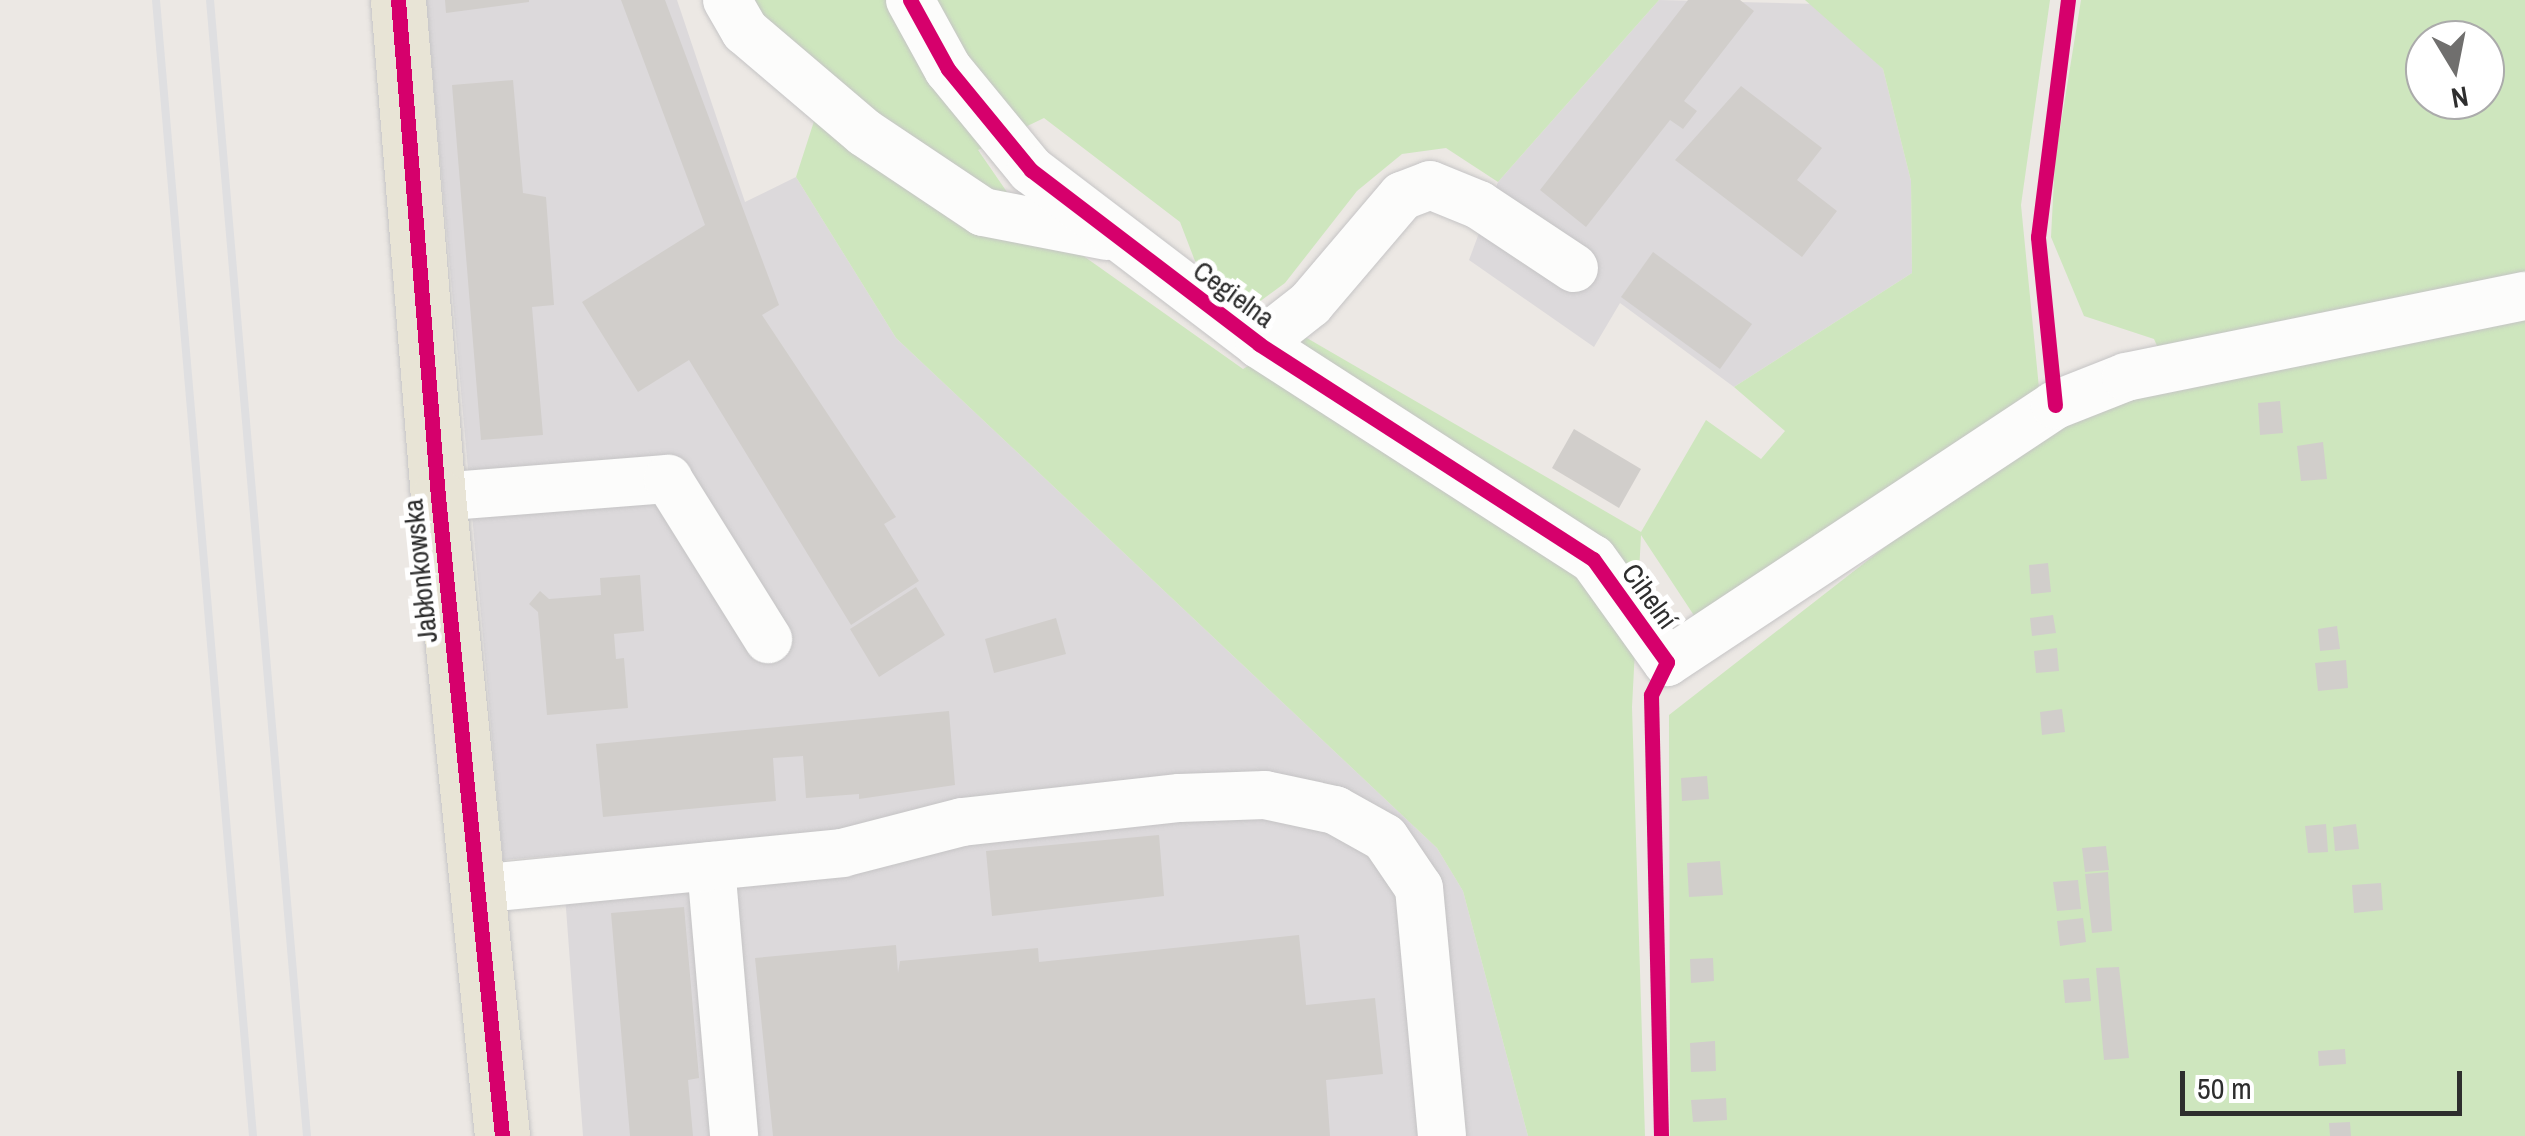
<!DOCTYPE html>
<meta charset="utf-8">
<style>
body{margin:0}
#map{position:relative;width:2525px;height:1136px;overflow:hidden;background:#ece8e4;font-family:"Archivo Narrow",sans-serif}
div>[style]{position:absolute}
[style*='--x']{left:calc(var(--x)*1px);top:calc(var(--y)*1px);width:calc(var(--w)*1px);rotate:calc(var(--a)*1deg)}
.industrial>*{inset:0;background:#dcd9db}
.green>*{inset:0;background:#cee6be}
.building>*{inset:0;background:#d1cecb}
.roads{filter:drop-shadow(0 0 2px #c5c4c5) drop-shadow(0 0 2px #c5c4c5)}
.minor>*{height:48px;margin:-24px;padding:0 24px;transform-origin:24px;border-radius:24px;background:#fcfcfb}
.major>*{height:55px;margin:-27.5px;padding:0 27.5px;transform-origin:27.5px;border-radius:27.5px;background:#e8e4d6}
.rail>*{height:8px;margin:-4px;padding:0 4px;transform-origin:4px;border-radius:4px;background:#dfdfe1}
.cycleway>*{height:15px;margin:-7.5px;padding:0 7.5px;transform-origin:7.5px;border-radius:7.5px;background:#d6006c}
span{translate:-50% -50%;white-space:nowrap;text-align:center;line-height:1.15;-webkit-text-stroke:10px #fff;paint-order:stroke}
.street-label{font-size:28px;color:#2e2e2e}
.north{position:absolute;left:2405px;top:20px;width:100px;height:100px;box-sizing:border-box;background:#fff;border:2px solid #ababab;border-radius:50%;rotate:170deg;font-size:28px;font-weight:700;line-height:40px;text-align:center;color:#2e2e2e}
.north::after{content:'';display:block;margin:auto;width:35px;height:45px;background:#706f6e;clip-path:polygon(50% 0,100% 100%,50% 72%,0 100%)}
.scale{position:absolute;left:2180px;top:1071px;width:282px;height:45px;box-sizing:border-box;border:5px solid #2e2e2e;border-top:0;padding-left:12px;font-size:30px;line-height:35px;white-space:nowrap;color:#2e2e2e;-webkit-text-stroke:8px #fff;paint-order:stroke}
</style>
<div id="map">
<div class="industrial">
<div style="clip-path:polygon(426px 0,677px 0,745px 202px,796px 177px,896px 338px,1437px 848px,1463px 891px,1528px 1136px,583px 1136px,562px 855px,503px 860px)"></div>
<div style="clip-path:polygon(1659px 0,1815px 4px,1883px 69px,1911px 181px,1912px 273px,1734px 387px,1620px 303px,1594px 347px,1469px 260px,1498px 182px)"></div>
</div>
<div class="green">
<div style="clip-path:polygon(749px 0,1659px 0,1498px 182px,1446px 148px,1402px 154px,1357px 191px,1285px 283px,1259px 302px,1195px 261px,1180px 222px,1044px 118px,978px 150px,1020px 211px,1243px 369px,1300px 334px,1641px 532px,1706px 420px,1761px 459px,1785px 431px,1734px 387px,1912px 273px,1911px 181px,1883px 69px,1805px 0,2050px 0,2021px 205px,2039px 388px,1697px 620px,1641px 535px,1632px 707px,1645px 1136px,1528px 1136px,1463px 891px,1437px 848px,896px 338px,796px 177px,827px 81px,770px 35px)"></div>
<div style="clip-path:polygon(evenodd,2081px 0,2525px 0,2525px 1136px,1670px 1136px,1669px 715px,2048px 420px,2171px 378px,2154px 339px,2084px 316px,2051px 237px,2055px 160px,2081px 0,2425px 40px,2485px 40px,2485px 100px,2425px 100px,2425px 40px)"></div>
</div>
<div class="building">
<div style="clip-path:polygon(445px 0,529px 0,529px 2px,446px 13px)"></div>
<div style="clip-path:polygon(621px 0,665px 0,779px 305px,762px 315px,896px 517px,884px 524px,919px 581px,851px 625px,689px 360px,638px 392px,582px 302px,705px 225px)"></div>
<div style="clip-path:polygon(1688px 0,1740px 0,1754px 11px,1684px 101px,1697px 111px,1683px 129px,1670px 120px,1586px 227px,1540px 190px)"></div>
<div style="clip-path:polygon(513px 80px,523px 193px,546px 197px,554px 305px,532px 307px,543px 435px,481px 440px,452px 85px)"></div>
<div style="clip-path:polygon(1741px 86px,1822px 148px,1797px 180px,1837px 211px,1802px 257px,1675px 160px)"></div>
<div style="clip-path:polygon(1653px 252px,1752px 324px,1720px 369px,1621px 297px)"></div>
<div style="clip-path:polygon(2280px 401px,2283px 433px,2260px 435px,2258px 403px)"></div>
<div style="clip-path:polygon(1574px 429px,1641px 469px,1619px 508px,1552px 468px)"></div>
<div style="clip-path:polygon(2323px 442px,2327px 479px,2301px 481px,2297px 446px)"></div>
<div style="clip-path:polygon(2048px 563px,2051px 592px,2031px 594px,2029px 565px)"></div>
<div style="clip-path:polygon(640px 575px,644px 631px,614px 634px,616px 659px,624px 658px,628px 708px,547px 715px,538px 612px,529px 604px,540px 591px,549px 599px,601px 595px,600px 578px)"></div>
<div style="clip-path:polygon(916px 587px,945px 635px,879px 677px,850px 629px)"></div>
<div style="clip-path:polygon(2053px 615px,2056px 633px,2032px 636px,2030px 618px)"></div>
<div style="clip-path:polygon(1056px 618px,1066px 654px,994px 673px,985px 639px)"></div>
<div style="clip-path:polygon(2337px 626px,2340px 649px,2320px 651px,2318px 629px)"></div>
<div style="clip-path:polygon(2057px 648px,2059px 671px,2036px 673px,2034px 651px)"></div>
<div style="clip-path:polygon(2346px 660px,2348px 688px,2318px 691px,2315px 663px)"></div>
<div style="clip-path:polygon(2062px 709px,2065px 732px,2042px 735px,2040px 712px)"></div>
<div style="clip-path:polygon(949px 711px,955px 785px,859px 799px,859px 794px,806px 798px,803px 756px,773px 758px,776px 801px,603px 817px,596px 744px)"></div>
<div style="clip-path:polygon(1707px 776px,1709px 799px,1682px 801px,1681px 778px)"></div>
<div style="clip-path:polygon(2326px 824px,2328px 852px,2308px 853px,2305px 826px)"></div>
<div style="clip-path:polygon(2356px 824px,2359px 849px,2335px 851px,2333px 827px)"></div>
<div style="clip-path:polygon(1159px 835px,1164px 896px,992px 916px,986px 851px)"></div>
<div style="clip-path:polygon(2106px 846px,2109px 870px,2085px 872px,2082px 848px)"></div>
<div style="clip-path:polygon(1720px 861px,1723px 895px,1689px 897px,1687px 863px)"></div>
<div style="clip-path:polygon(2108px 872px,2112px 931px,2092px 933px,2085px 874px)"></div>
<div style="clip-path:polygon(2078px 880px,2081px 909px,2057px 911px,2053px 882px)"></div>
<div style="clip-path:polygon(2381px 883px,2383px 910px,2354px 913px,2352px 885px)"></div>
<div style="clip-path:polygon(684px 907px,699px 1078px,688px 1080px,693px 1136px,630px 1136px,611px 913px)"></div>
<div style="clip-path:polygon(2083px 918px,2086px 942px,2060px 946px,2057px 921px)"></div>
<div style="clip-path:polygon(1299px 935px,1306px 1005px,1375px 998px,1383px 1074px,1326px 1080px,1330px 1136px,773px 1136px,755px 958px,896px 945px,898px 973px,900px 961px,1038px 948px,1039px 962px)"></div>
<div style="clip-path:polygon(1713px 958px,1714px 981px,1691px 983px,1690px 959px)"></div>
<div style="clip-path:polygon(2119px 967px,2129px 1058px,2104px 1060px,2096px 968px)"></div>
<div style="clip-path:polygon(2089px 978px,2091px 1001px,2065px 1003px,2063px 980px)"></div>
<div style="clip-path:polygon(1715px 1041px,1716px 1071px,1691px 1072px,1690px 1043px)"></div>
<div style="clip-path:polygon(2345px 1049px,2346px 1064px,2319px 1066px,2318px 1051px)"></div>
<div style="clip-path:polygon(1726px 1098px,1727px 1120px,1693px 1122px,1691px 1100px)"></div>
<div style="clip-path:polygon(2350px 1122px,2351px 1136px,2330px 1136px,2329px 1123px)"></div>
</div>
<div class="roads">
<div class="minor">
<div style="--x:727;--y:0;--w:36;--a:60"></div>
<div style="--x:745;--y:31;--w:157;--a:40.4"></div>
<div style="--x:865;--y:133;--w:142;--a:33.8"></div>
<div style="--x:983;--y:212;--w:126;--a:11"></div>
<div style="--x:910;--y:0;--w:79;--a:61.2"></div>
<div style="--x:948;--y:69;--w:131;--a:50.6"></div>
<div style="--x:1031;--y:170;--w:287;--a:37.3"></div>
<div style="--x:1259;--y:344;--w:397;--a:32.8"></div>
<div style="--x:1593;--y:559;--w:127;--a:54.3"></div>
<div style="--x:1667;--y:662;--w:465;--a:-33.5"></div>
<div style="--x:2055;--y:405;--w:76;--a:-21.5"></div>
<div style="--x:2126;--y:377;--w:407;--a:-11.5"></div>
<div style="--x:1259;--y:344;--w:65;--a:-38.1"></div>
<div style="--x:1310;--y:304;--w:142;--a:-49.6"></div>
<div style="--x:1402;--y:196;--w:30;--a:-21"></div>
<div style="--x:1430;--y:185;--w:53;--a:22.2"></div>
<div style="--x:1479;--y:205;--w:114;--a:33.6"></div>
<div style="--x:438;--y:497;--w:231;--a:-4.5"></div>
<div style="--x:668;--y:479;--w:189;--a:58"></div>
<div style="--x:711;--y:866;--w:271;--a:85.1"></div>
<div style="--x:476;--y:889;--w:368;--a:-5.6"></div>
<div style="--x:842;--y:853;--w:124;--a:-14.5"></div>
<div style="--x:962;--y:822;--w:219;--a:-6.3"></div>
<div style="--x:1180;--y:798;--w:85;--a:-2"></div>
<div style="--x:1265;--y:795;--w:72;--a:12.1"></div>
<div style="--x:1335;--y:810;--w:57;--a:29.2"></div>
<div style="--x:1385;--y:838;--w:60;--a:55.8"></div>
<div style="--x:1419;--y:888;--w:249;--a:84.7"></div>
</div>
<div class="major">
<div style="--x:398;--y:0;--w:499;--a:85.4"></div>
<div style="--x:438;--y:497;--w:642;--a:84.28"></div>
</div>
</div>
<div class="rail">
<div style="--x:156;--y:0;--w:1140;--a:85.12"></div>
<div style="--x:210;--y:0;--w:1140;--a:85.12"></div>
</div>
<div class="cycleway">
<div style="--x:398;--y:0;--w:499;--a:85.4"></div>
<div style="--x:438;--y:497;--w:642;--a:84.28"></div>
<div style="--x:910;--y:0;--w:79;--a:61.2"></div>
<div style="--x:948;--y:69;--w:131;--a:50.6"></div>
<div style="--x:1031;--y:170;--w:287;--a:37.3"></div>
<div style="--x:1259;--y:344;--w:397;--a:32.8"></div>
<div style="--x:1593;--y:559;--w:127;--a:54.3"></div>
<div style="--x:1667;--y:662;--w:37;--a:116"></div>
<div style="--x:1651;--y:695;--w:441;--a:88.7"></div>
<div style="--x:2055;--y:405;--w:169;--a:-95.8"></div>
<div style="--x:2038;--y:237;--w:239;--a:-82.8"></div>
</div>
<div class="street-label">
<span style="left:1234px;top:294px;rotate:36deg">Cegielna</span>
<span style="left:420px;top:571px;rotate:-96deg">Jabłonkowska</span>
<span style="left:1650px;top:596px;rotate:54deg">Cihelní</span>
</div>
<div class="north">N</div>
<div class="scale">50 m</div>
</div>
